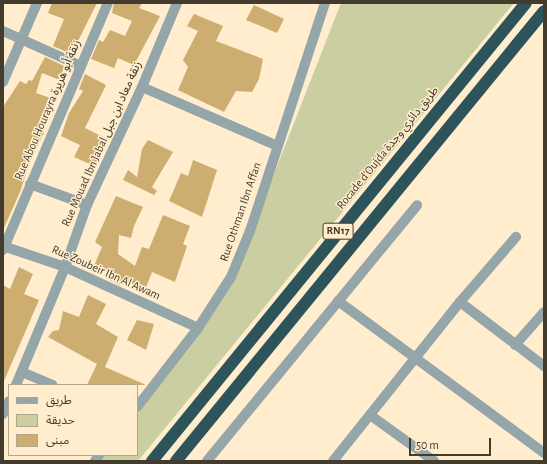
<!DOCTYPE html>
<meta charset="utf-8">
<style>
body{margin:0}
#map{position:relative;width:547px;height:464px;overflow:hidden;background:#ffedcd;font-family:"Alegreya Sans","Noto Sans Arabic",sans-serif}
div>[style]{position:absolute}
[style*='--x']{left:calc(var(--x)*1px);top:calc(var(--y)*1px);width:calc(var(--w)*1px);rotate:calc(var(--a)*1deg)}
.green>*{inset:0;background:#cbcea1}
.building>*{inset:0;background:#cdad70}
.minor>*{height:10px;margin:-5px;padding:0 5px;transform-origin:5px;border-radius:5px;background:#94a6aa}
.highway>*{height:12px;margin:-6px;padding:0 6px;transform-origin:6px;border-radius:6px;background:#2d545b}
span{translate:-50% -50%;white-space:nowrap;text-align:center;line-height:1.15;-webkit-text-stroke:3px #ffedcd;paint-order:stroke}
.shield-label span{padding:1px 3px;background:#ffedcd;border:1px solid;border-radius:3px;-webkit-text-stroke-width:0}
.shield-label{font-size:11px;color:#423b2e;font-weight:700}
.street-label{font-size:12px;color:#423b2e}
.frame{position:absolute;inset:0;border:4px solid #423b2e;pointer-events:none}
.legend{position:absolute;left:8px;top:384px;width:130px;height:72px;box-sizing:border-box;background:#ffedcd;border:1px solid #b3a68d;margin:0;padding:5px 7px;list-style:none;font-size:12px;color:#423b2e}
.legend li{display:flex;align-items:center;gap:8px;height:20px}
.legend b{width:20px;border:1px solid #b3a68d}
.scale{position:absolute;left:409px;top:438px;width:82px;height:18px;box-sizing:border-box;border:2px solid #423b2e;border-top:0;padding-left:5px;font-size:12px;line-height:14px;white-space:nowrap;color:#423b2e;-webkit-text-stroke:3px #ffedcd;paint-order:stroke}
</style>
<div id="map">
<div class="green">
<div style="clip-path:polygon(341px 3px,514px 3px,138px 461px,99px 461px,104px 455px,137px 455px,137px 410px,232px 281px)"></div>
</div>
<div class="building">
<div style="clip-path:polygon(52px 3px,97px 3px,73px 51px,70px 50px,69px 53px,53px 46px,64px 19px,48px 13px)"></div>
<div style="clip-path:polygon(114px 3px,142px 3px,139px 8px,160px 16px,134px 65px,118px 58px,114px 68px,91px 59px,99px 40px,103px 42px,110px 30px,125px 36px,132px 21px,112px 13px)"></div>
<div style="clip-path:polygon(254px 5px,284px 19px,277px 33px,246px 20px)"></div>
<div style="clip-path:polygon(194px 14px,223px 26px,216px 41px,263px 59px,259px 79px,252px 92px,236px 91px,224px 112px,178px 90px,188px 67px,183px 60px,198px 31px,187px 26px)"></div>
<div style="clip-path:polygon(45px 57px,64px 66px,60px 80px,42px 73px,36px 93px,53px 99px,40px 128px,44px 133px,31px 158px,20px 192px,3px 230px,3px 107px,20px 81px,26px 84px,29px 80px,32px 81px)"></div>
<div style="clip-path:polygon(85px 74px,106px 85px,85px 128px,109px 140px,94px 166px,74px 157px,80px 145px,61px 136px,69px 113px,83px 91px,79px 89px)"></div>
<div style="clip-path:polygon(148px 140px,173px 152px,152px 187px,157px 191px,154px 195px,123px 180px,128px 170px,137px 177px,142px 149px)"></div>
<div style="clip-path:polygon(193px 160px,217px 170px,202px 217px,169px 201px,181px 173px,188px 176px)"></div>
<div style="clip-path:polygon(116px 196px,143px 207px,134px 226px,131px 238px,119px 235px,118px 254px,135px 266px,142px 247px,149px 249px,163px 215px,190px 226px,183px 244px,187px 246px,175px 282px,152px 272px,145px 290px,123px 279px,120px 285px,110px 280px,111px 275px,94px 266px,102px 247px,95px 242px)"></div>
<div style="clip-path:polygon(19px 267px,33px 274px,24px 294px,39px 300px,4px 381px,3px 285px,10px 289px)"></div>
<div style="clip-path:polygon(88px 295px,106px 304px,96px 324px,118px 337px,105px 367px,146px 385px,87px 385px,97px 364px,48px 337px,53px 331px,59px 330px,63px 311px,79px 317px)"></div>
<div style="clip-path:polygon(137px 320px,154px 324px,146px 350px,127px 340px)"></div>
</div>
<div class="minor">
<div style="--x:3;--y:31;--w:85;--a:24.2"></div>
<div style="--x:3;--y:82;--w:86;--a:-66.7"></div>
<div style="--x:142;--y:87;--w:148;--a:23.5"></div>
<div style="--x:30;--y:184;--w:61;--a:20.2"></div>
<div style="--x:3;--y:246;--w:65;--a:18.7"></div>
<div style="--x:65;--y:267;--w:146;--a:24.6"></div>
<div style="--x:3;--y:250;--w:268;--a:-67"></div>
<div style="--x:338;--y:301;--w:256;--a:36.4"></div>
<div style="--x:460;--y:302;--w:106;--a:37.3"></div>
<div style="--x:515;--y:345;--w:44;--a:-48.7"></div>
<div style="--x:22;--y:372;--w:33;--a:23"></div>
<div style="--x:16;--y:385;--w:128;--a:-67.4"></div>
<div style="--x:65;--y:267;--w:66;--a:-70.5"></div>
<div style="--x:87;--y:205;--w:130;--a:-65"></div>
<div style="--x:142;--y:87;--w:91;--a:-67.4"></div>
<div style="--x:137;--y:407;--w:100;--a:-52.3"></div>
<div style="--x:198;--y:328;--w:61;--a:-57.1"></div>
<div style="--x:231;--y:277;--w:50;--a:-67.6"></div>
<div style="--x:250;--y:231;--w:240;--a:-71.8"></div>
<div style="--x:3;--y:414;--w:14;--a:-65"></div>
<div style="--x:370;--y:415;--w:79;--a:35.7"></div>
<div style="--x:95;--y:461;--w:7;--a:-56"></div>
<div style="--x:207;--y:461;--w:331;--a:-50.6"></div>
<div style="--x:333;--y:461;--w:203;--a:-51.4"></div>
<div style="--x:460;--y:302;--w:86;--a:-49.3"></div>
</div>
<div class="highway">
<div style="--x:152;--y:461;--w:591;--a:-50.77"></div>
<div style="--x:176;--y:461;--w:581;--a:-50.72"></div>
</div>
<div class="shield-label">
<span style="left:338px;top:231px">RN17</span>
</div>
<div class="street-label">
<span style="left:48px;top:110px;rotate:-67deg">Rue Abou Hourayra زنقة أبو هريرة</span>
<span style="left:102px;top:144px;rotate:-66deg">Rue Mouad Ibn Jabal زنقة معاد ابن جبل</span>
<span style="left:388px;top:148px;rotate:-51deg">Rocade d'Oujda طريق دائري وجدة</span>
<span style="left:241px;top:212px;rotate:-71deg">Rue Othman Ibn Affan</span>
<span style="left:106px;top:273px;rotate:24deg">Rue Zoubeir Ibn Al Awam</span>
</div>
<div class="frame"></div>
<ul class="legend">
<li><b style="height:5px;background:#94a6aa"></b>طريق</li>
<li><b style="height:11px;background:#cbcea1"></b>حديقة</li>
<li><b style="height:11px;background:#cdad70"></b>مبنى</li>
</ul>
<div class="scale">50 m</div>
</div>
